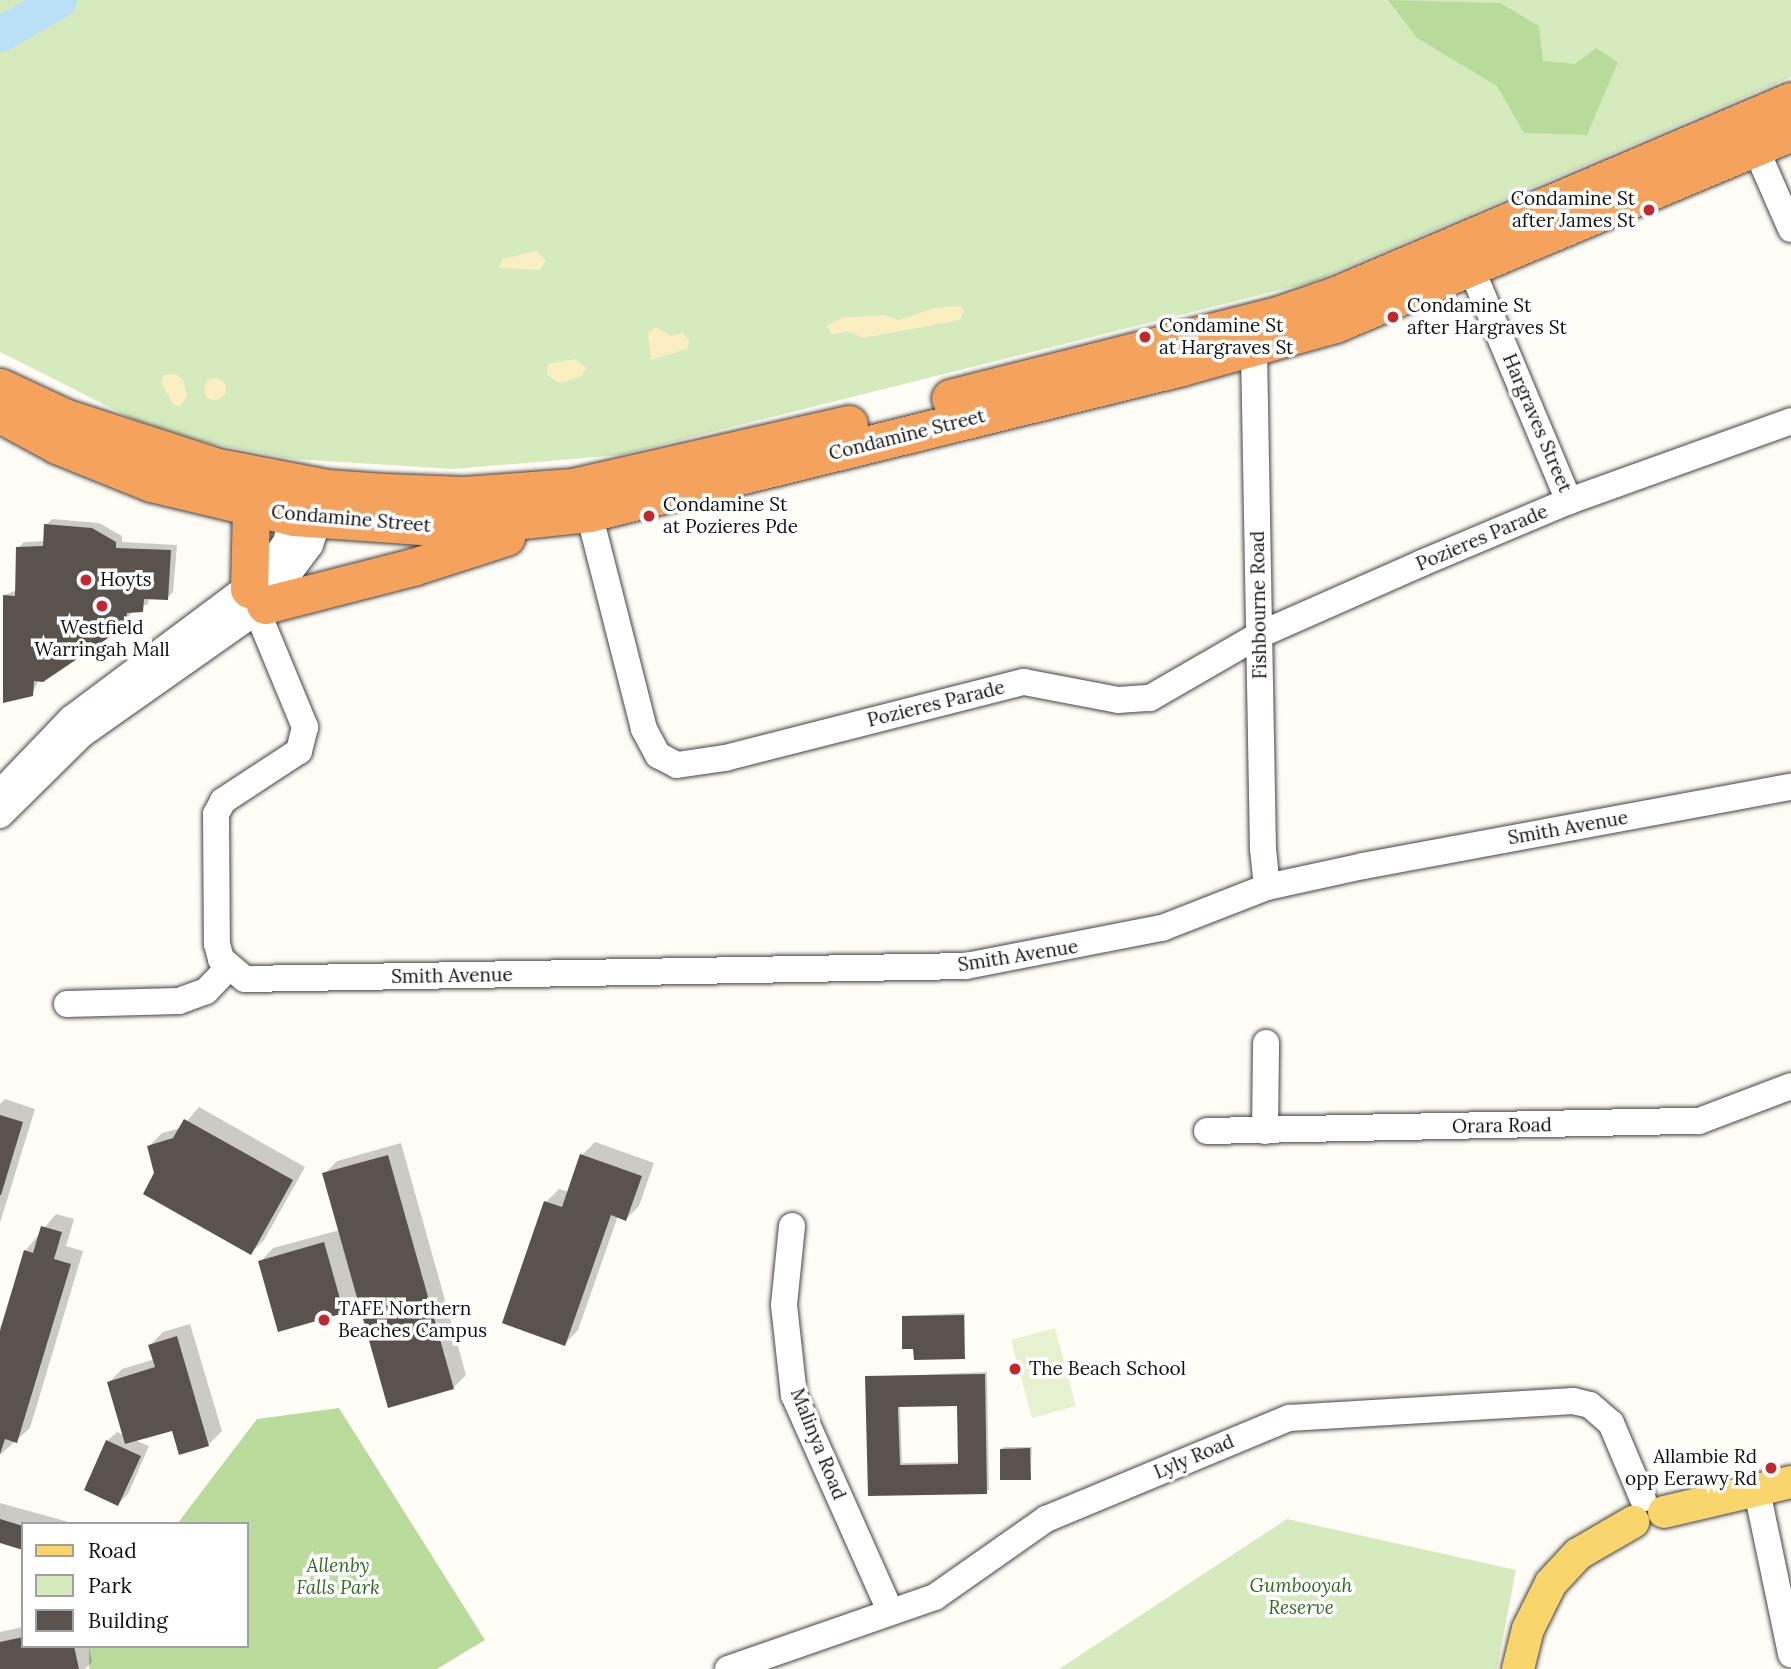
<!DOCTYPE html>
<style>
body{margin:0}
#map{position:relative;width:1791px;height:1669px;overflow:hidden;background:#fffdf5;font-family:Lora,serif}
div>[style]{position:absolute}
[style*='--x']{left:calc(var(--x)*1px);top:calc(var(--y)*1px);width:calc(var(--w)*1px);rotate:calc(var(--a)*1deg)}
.green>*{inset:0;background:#d5ebbd}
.forest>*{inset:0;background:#b9dc9c}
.sand>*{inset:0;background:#fbeec1}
.round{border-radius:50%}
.pitch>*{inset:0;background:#e6f2cf}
.shadow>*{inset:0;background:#0003}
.river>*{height:35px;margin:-17.5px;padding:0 17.5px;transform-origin:17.5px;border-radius:17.5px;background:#b9e0f7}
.building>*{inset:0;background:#5a524d}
.roads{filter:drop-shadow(0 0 2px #444) drop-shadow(0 0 2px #444)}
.minor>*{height:26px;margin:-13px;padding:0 13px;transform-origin:13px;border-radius:13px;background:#fff}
.major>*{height:32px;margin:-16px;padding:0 16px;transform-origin:16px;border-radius:16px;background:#f9d66b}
.highway>*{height:37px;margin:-18.5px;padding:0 18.5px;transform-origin:18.5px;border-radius:18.5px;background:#f5a25d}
.dots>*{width:19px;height:19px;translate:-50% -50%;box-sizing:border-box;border:4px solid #fff;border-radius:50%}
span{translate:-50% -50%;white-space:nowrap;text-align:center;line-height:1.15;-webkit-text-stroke:7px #fff;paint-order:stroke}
.poi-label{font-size:19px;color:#111}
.right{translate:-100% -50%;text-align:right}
.left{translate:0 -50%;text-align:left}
.street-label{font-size:19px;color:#111}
.park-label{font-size:19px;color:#2f6b1f;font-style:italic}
.legend{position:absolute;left:21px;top:1522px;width:228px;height:126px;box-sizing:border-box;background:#fff;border:2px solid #a0a0a0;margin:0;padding:9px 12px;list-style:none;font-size:21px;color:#111}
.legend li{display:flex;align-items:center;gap:14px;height:35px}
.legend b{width:35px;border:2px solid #a0a0a0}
</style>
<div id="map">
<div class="green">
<div style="clip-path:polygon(0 0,1791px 0,1791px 77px,1312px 282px,620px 455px,453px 469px,293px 459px,209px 443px,133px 419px,0 352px)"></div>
<div style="clip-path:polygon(1287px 1519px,1516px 1570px,1497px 1669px,1059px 1669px)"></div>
</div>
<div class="forest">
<div style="clip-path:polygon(1388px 0,1500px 3px,1539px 26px,1543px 61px,1575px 64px,1596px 48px,1618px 62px,1587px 135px,1524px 133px,1497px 86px,1417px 38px)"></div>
<div style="clip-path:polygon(339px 1408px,485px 1640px,437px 1669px,89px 1669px,89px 1646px,247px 1646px,247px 1524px,177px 1524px,257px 1419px)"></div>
</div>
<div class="sand">
<div style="clip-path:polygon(536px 251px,546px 261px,539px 270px,498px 268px,503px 259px)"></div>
<div style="clip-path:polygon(960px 306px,964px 311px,960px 320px,863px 338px,847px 331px,833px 335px,826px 326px,842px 318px,883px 315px,899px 320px,934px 308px)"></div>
<div style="clip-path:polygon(656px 327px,671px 336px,683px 333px,689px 340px,687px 349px,651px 360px,648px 333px)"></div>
<div style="clip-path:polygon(575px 359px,586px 368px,581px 377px,559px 383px,547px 375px,548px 364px)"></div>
<div style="clip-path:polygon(175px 374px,183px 379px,187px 396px,180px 407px,173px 404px,161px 382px,164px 375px)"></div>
<div class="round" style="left:204px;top:378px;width:22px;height:22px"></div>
</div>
<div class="pitch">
<div style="clip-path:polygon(1055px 1328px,1076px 1406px,1032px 1418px,1011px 1340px)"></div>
</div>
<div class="shadow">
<div style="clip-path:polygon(52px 519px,99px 523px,122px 536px,122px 542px,177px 545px,173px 592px,167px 598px,149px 597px,148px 604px,132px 611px,125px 625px,39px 680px,32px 694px,5px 595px,17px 590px,18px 548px,24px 542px,45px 541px,46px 525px)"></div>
<div style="clip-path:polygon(5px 1099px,35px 1109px,0 1223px,0 1104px)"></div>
<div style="clip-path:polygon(199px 1107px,305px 1167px,264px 1240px,251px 1253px,156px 1173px,149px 1146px,162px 1133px,181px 1128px)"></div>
<div style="clip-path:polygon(595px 1142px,654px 1163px,639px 1206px,626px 1219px,618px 1216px,578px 1330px,565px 1344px,546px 1202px,559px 1189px,569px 1192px,582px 1155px)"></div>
<div style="clip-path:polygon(401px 1143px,466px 1375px,453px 1388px,358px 1297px,343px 1312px,260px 1262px,273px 1248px,340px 1230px,324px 1174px,337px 1161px)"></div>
<div style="clip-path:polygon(56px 1214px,74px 1219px,66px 1246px,83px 1251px,30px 1428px,0 1455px,0 1328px,25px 1251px)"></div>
<div style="clip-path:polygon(965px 1313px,964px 1357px,915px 1347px,903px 1316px)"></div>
<div style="clip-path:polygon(190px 1324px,222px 1431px,208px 1445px,173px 1428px,135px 1440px,149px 1446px,128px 1494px,118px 1504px,107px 1441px,117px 1432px,124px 1435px,109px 1382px,122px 1369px,155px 1359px,150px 1345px,163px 1332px)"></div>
<div style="clip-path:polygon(evenodd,987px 1372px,989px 1490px,870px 1495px,867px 1377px,987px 1372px,958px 1404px,960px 1462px,902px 1463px,900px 1406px,958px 1404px)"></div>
<div style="clip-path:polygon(1004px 1447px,1032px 1447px,1030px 1478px,1001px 1450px)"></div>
<div style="clip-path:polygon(0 1503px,76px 1524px,23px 1524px,23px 1548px,0 1542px)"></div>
<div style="clip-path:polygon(23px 1627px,23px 1646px,89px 1646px,92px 1662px,85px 1669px,0 1669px,0 1632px)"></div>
</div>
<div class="river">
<div style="--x:0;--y:34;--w:68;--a:-30"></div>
</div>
<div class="building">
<div style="clip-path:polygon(44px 524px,92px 528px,116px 542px,116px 548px,171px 550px,168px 600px,144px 599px,143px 612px,127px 613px,126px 626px,43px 682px,34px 681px,33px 696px,3px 703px,3px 595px,15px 596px,16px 547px,43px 546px)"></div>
<div style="clip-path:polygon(0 1115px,23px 1122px,1px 1195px,0 1195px)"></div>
<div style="clip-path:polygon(184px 1119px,293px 1180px,251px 1255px,143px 1194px,154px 1173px,147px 1146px,173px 1138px)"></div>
<div style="clip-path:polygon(580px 1154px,642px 1176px,626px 1221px,611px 1215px,565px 1346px,502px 1323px,544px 1201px,562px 1207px)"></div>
<div style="clip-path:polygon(388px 1155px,454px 1389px,388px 1408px,322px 1173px)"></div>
<div style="clip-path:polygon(41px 1226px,62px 1232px,54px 1259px,71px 1264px,17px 1443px,5px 1439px,0 1454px,0 1331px,24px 1250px,33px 1253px)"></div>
<div style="clip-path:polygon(324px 1242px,344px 1313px,278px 1332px,258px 1261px)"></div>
<div style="clip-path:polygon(964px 1315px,965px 1359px,914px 1360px,913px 1349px,902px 1349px,902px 1316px)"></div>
<div style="clip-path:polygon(177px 1336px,209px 1446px,179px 1455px,172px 1431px,125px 1444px,107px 1382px,155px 1367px,148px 1345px)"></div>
<div style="clip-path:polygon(evenodd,985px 1374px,987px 1494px,868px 1496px,865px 1376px,985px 1374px,957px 1406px,958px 1464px,900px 1465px,898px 1407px,957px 1406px)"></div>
<div style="clip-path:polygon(106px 1440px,141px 1456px,118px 1506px,84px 1490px)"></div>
<div style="clip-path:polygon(1030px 1448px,1031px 1480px,1000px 1480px,1000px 1449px)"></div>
<div style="clip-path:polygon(0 1519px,23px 1526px,23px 1550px,0 1543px)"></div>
<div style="clip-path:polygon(23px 1637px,23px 1646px,28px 1647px,74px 1646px,79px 1669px,0 1669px,0 1642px)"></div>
</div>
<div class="roads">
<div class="minor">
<div style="--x:1748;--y:131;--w:107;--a:66.3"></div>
<div style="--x:1471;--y:268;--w:253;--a:67.2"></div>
<div style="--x:1254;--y:349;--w:500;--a:88.97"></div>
<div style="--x:1263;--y:849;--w:38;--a:84"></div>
<div style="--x:589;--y:513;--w:223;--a:75.7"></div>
<div style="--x:644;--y:729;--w:30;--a:62"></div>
<div style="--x:658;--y:755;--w:21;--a:28"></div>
<div style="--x:677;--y:765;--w:49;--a:-8.3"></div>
<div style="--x:725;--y:758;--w:309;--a:-14.3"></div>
<div style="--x:1024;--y:682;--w:96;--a:10.8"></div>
<div style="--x:1118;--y:700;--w:32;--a:-4"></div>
<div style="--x:1150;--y:698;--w:126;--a:-30"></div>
<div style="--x:1259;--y:635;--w:178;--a:-23.8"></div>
<div style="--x:1422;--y:563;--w:160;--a:-22.9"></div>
<div style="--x:1569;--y:501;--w:236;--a:-19.8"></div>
<div style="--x:257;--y:611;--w:126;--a:67.5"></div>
<div style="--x:305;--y:727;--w:25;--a:104"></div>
<div style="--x:299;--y:751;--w:91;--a:146.7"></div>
<div style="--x:223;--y:801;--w:15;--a:118"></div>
<div style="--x:216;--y:814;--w:130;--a:89.6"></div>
<div style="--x:217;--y:944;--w:16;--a:75"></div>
<div style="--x:221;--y:959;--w:31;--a:40"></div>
<div style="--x:245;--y:979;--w:721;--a:-1.03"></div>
<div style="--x:966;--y:966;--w:200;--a:-11"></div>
<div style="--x:1162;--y:928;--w:113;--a:-21.3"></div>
<div style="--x:1267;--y:887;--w:98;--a:-12.3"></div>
<div style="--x:1363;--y:866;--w:435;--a:-10.5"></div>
<div style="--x:0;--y:793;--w:103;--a:-46.2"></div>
<div style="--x:71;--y:719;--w:237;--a:-36.8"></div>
<div style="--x:261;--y:577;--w:43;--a:-54.5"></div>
<div style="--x:286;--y:542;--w:41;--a:-76"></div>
<div style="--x:0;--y:815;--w:114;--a:-44.6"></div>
<div style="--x:81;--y:735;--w:225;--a:-35.2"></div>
<div style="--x:265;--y:605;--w:75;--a:-53.1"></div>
<div style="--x:310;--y:545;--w:44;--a:-71.6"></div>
<div style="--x:67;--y:1004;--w:112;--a:-1.5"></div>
<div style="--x:179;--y:1001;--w:29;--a:-20"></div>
<div style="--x:206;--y:991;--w:32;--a:-46"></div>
<div style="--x:1207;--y:1131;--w:492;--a:-1.2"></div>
<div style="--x:1699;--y:1121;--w:98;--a:-20.8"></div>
<div style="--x:1265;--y:1131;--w:88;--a:-89.3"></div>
<div style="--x:792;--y:1226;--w:79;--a:95.8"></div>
<div style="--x:784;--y:1305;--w:91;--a:83.7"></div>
<div style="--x:794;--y:1395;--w:236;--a:66"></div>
<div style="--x:1757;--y:1491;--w:167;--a:78.2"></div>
<div style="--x:728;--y:1669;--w:219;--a:-19.2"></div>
<div style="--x:935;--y:1597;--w:136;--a:-35.1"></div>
<div style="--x:1046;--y:1519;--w:263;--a:-22.6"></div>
<div style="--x:1289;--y:1418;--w:285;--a:-3.4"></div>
<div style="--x:1573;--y:1401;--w:17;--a:13"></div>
<div style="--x:1590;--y:1405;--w:28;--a:41"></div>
<div style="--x:1611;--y:1423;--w:82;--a:67.2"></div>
</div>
<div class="major">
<div style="--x:1664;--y:1512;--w:130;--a:-13.3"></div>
<div style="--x:1518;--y:1669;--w:41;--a:-76"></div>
<div style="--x:1528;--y:1629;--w:51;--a:-63.4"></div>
<div style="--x:1551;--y:1583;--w:40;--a:-47"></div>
<div style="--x:1578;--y:1554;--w:64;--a:-30.2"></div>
</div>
<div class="highway">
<div style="--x:0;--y:387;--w:71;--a:25.1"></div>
<div style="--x:64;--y:417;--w:162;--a:18"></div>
<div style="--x:218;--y:467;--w:111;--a:10.9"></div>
<div style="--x:327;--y:488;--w:57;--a:4"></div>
<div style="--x:384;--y:492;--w:80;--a:2.1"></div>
<div style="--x:464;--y:495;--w:109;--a:-4.2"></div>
<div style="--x:573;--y:487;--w:283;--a:-12.9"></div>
<div style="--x:950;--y:398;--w:335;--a:-14.2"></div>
<div style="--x:1275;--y:316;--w:67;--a:-19.2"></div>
<div style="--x:1338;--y:294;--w:492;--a:-23.1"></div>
<div style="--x:0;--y:414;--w:65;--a:28.5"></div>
<div style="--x:57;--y:445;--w:101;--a:22"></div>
<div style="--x:151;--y:483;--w:147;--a:13.4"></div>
<div style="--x:294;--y:517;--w:155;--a:4.1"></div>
<div style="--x:449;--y:528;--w:141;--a:-6.1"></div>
<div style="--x:589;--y:513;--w:611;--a:-13.83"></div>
<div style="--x:1182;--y:367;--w:159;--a:-15.7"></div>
<div style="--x:1335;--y:324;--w:495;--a:-22.8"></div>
<div style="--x:249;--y:589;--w:80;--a:-88.6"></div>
<div style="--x:265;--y:605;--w:153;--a:-14.4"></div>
<div style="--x:413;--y:567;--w:98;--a:-17.9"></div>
</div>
</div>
<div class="dots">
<div style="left:1649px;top:210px;background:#c4262e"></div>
<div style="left:1393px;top:317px;background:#c4262e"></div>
<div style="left:1145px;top:337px;background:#c4262e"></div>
<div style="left:649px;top:516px;background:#c4262e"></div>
<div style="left:86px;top:580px;background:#c4262e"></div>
<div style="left:102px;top:606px;background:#c4262e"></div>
<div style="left:324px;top:1320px;background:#c4262e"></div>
<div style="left:1015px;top:1369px;background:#c4262e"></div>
<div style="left:1771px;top:1468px;background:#c4262e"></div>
</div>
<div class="poi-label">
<span class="right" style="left:1635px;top:210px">Condamine St<br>after James St</span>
<span class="left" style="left:1407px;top:317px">Condamine St<br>after Hargraves St</span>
<span class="left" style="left:1159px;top:337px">Condamine St<br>at Hargraves St</span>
<span class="left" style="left:663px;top:516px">Condamine St<br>at Pozieres Pde</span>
<span class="left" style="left:100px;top:580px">Hoyts</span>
<span style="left:102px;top:639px">Westfield<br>Warringah Mall</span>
<span class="left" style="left:338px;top:1320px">TAFE Northern<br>Beaches Campus</span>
<span class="left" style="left:1029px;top:1369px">The Beach School</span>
<span class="right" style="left:1757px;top:1468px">Allambie Rd<br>opp Eerawy Rd</span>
</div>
<div class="street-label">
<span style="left:1537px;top:423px;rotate:67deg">Hargraves Street</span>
<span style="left:907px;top:435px;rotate:-14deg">Condamine Street</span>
<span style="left:351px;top:519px;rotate:5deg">Condamine Street</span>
<span style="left:1482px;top:538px;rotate:-23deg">Pozieres Parade</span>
<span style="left:1259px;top:605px;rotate:-91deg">Fishbourne Road</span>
<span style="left:936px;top:704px;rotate:-14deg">Pozieres Parade</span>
<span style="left:1568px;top:828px;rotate:-10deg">Smith Avenue</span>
<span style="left:1018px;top:956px;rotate:-9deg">Smith Avenue</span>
<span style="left:452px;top:976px;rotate:-1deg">Smith Avenue</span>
<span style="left:1502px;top:1126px;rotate:-1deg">Orara Road</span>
<span style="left:818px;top:1444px;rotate:68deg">Malinya Road</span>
<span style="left:1194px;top:1457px;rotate:-23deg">Lyly Road</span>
</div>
<div class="park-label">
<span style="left:338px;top:1577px">Allenby<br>Falls Park</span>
<span style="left:1301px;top:1597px">Gumbooyah<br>Reserve</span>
</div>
<ul class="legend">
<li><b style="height:9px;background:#f9d66b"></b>Road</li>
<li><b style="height:19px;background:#d5ebbd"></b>Park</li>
<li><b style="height:19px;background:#5a524d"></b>Building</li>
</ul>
</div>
